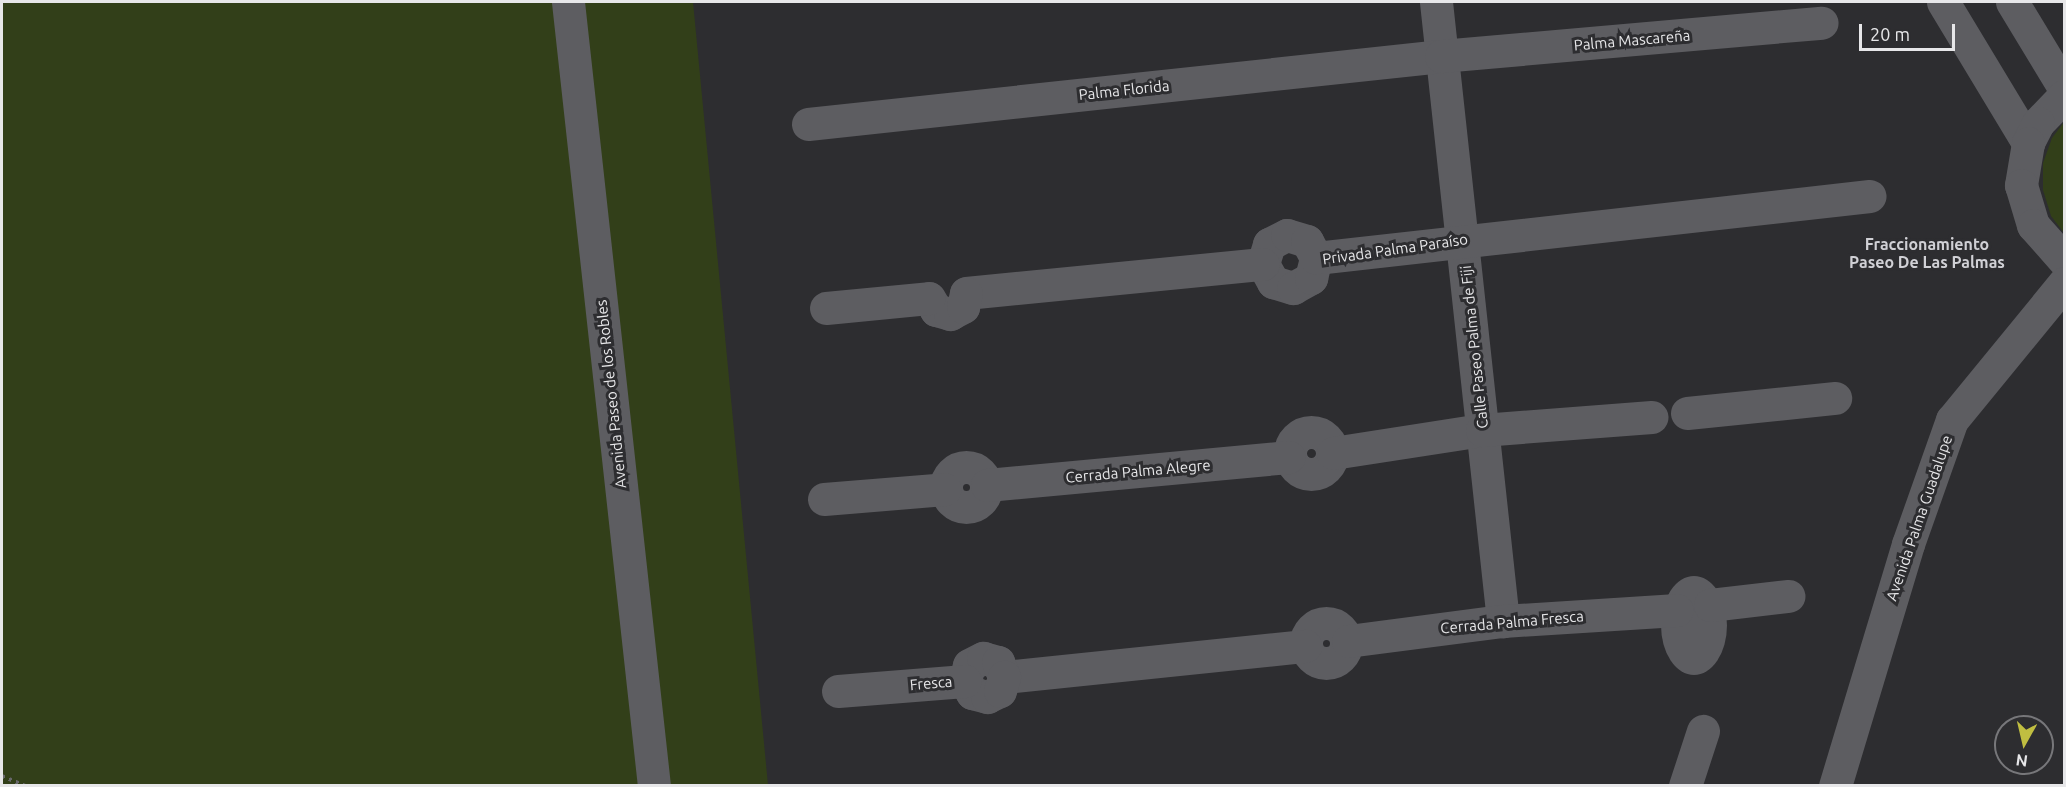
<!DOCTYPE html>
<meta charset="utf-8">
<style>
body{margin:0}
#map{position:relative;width:2066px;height:787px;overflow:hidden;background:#2d2d30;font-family:Ubuntu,sans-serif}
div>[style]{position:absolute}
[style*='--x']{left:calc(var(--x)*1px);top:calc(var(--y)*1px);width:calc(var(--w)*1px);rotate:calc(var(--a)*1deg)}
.green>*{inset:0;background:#323f19}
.path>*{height:4px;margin-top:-2px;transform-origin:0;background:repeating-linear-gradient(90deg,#67676a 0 3px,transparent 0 7.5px)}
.minor>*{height:33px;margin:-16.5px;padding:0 16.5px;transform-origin:16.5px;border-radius:16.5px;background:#5d5d61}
.minor>.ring{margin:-16.5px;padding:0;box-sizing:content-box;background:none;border:33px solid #5d5d61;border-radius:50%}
.tertiary>*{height:33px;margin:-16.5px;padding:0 16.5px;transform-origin:16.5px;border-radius:16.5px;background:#5d5d61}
span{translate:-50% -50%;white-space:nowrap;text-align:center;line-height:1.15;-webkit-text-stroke:6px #2d2d30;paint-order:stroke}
.street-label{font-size:15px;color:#e7e7e9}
.neighbourhood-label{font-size:16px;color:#d0d0d5;font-weight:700}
.frame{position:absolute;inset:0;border:3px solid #e7e7e9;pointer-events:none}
.north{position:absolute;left:1994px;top:715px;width:60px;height:60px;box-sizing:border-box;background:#2d2d30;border:2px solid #77777a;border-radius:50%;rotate:188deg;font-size:16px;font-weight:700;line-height:24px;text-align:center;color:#e7e7e9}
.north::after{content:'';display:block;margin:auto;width:21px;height:27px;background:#c0be41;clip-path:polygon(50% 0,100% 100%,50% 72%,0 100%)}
.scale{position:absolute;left:1859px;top:24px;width:96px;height:27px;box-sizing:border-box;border:3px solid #e7e7e9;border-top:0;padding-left:8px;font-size:18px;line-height:21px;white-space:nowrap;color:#e7e7e9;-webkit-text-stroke:4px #2d2d30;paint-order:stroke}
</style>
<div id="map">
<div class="green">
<div style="clip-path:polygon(2px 2px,693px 2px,768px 785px,2px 786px)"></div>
<div style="clip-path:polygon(2064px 122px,2064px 233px,2051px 216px,2043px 190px,2043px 163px,2052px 138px)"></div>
</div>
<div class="path">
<div style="--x:2;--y:776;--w:25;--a:23"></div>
</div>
<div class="minor">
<div style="--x:1436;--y:2;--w:623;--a:83.82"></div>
<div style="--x:808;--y:124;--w:637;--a:-6.13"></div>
<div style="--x:1441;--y:56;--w:382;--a:-5"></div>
<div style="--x:1316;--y:258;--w:557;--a:-6.39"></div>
<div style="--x:1263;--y:264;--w:21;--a:61"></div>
<div style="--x:1273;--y:282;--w:21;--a:17"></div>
<div style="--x:1293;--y:288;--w:21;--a:-29"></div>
<div style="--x:1311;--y:278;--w:21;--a:-76"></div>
<div style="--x:1263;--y:264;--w:21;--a:-73"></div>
<div style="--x:1269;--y:244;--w:20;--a:-27"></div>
<div style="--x:1287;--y:235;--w:21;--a:17"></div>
<div style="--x:1307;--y:241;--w:19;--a:62"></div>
<div style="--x:966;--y:293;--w:298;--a:-5.6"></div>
<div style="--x:929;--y:298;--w:14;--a:60"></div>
<div style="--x:936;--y:310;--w:15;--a:16"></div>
<div style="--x:950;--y:314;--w:15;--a:-28"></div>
<div style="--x:963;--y:307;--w:14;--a:-78"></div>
<div style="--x:826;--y:308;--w:103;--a:-5.5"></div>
<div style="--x:1687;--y:413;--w:149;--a:-5.8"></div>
<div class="ring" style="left:1290px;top:432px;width:9px;height:9px"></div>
<div style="--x:1333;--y:453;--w:151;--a:-8.8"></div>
<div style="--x:1482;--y:430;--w:170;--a:-4.4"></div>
<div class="ring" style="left:946px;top:467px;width:7px;height:7px"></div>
<div style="--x:987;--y:485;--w:303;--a:-5.3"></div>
<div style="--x:824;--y:499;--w:121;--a:-4.7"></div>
<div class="ring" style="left:1677px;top:592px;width:-1px;height:-1px"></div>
<div style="--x:1710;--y:605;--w:79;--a:-6.6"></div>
<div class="ring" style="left:1306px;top:623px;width:7px;height:7px"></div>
<div style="--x:1348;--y:641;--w:156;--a:-7.4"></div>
<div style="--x:1503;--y:621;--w:174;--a:-3.6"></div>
<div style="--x:1004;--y:677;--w:303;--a:-5.9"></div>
<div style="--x:965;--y:681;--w:16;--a:-76"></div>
<div style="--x:969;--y:665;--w:16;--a:-27"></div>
<div style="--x:983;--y:658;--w:16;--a:15"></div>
<div style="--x:998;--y:662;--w:16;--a:68"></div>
<div style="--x:965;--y:681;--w:14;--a:60"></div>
<div style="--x:972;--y:693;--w:16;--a:15"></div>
<div style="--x:987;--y:697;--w:14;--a:-25"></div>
<div style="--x:1000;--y:691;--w:15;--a:-74"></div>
<div style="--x:838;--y:691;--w:127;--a:-4.5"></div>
<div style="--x:1685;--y:786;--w:58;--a:-71.9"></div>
</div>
<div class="tertiary">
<div style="--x:568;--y:2;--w:789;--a:83.74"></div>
<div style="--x:1943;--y:2;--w:165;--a:58.9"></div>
<div style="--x:2012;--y:2;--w:100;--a:58.8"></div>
<div style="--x:2064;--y:96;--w:37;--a:134"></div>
<div style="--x:2038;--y:123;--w:22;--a:117"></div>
<div style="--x:2028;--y:143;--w:43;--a:99.5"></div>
<div style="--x:2021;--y:185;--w:42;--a:73.3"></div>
<div style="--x:2033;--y:225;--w:47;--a:48.5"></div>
<div style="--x:1835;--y:786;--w:253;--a:-73.2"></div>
<div style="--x:1908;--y:544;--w:132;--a:-70.5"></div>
<div style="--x:1952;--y:420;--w:177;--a:-50.7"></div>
</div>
<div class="street-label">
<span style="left:1632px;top:40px;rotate:-5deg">Palma Mascareña</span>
<span style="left:1124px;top:90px;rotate:-6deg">Palma Florida</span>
<span style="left:1395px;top:249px;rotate:-8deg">Privada Palma Paraíso</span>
<span style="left:1474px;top:347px;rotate:-96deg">Calle Paseo Palma de Fiji</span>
<span style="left:611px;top:394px;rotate:-96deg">Avenida Paseo de los Robles</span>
<span style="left:1138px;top:471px;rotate:-5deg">Cerrada Palma Alegre</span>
<span style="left:1919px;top:518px;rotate:-71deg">Avenida Palma Guadalupe</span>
<span style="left:1512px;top:622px;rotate:-5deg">Cerrada Palma Fresca</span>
<span style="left:931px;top:683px;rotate:-5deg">Fresca</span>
</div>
<div class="neighbourhood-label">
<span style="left:1927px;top:253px">Fraccionamiento<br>Paseo De Las Palmas</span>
</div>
<div class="frame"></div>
<div class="north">N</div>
<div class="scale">20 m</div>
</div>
